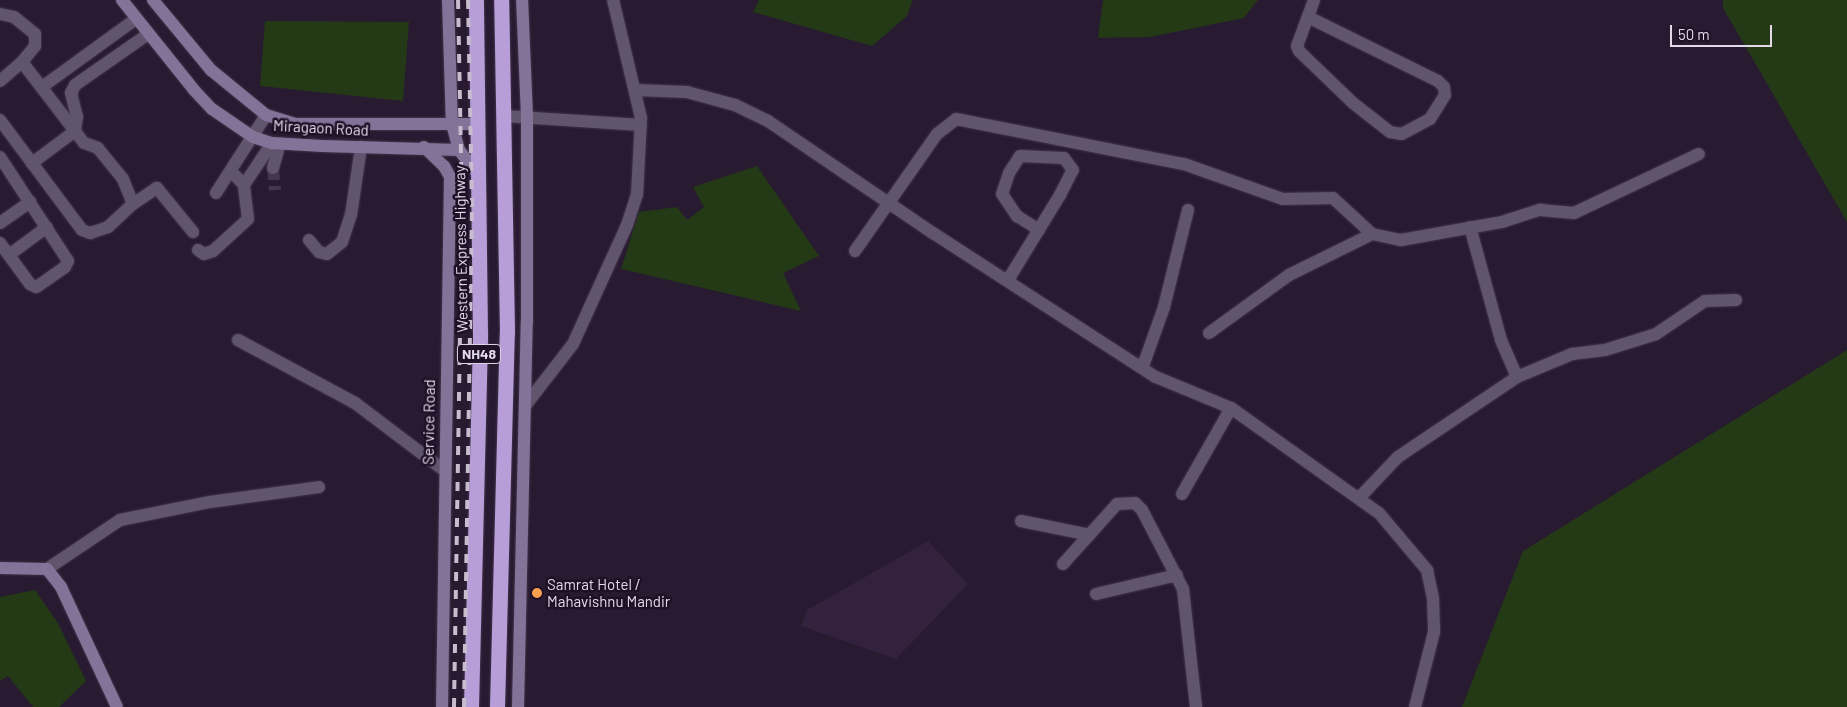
<!DOCTYPE html>
<style>
body{margin:0}
#map{position:relative;width:1847px;height:707px;overflow:hidden;background:#281a31;font-family:Barlow,sans-serif}
div>[style]{position:absolute}
[style*='--x']{left:calc(var(--x)*1px);top:calc(var(--y)*1px);width:calc(var(--w)*1px);rotate:calc(var(--a)*1deg)}
.built>*{inset:0;background:#33223e}
.green>*{inset:0;background:#243916}
.street-tunnel>*{height:12px;margin-top:-6px;transform-origin:0;background:repeating-linear-gradient(90deg,#44374d 0 12px,transparent 0 18px)}
.roads{filter:drop-shadow(0 0 1px #42354b) drop-shadow(0 0 1px #42354b)}
.street>*{height:12px;margin:-6px;padding:0 6px;transform-origin:6px;border-radius:6px;background:#60556d}
.secondary>*{height:12px;margin:-6px;padding:0 6px;transform-origin:6px;border-radius:6px;background:#837398}
.highway>*{height:15px;margin:-7.5px;padding:0 7.5px;transform-origin:7.5px;border-radius:7.5px;background:#b89ed8}
.rail>*{height:4px;margin-top:-2px;transform-origin:0;background:repeating-linear-gradient(90deg,#c7bdce 0 9px,transparent 0 18px)}
.dots>*{width:14px;height:14px;translate:-50% -50%;box-sizing:border-box;border:2px solid #1e1027;border-radius:50%}
span{translate:-50% -50%;white-space:nowrap;text-align:center;line-height:1.15;-webkit-text-stroke:5px #1e1027;paint-order:stroke}
.shield-label span{padding:1px 4px;background:#1e1027;border:1px solid;border-radius:4px;-webkit-text-stroke-width:0}
.shield-label{font-size:14px;color:#e2d9e9;font-weight:700}
.street-label{font-size:15px;color:#e2d9e9}
.poi-label{font-size:15px;color:#e2d9e9}
.left{translate:0 -50%;text-align:left}
.scale{position:absolute;left:1670px;top:25px;width:102px;height:22px;box-sizing:border-box;border:2px solid #e2d9e9;border-top:0;padding-left:6px;font-size:15px;line-height:18px;white-space:nowrap;color:#e2d9e9;-webkit-text-stroke:4px #1e1027;paint-order:stroke}
</style>
<div id="map">
<div class="built">
<div style="clip-path:polygon(928px 541px,968px 584px,896px 659px,801px 626px,807px 610px)"></div>
</div>
<div class="green">
<div style="clip-path:polygon(759px 0,913px 0,907px 16px,872px 46px,753px 12px)"></div>
<div style="clip-path:polygon(1103px 0,1258px 0,1244px 18px,1150px 37px,1098px 38px)"></div>
<div style="clip-path:polygon(1723px 0,1847px 0,1847px 222px,1723px 8px)"></div>
<div style="clip-path:polygon(265px 21px,409px 22px,403px 101px,260px 86px)"></div>
<div style="clip-path:polygon(757px 166px,819px 256px,783px 273px,801px 311px,621px 269px,639px 212px,677px 207px,687px 220px,704px 207px,693px 187px)"></div>
<div style="clip-path:polygon(1847px 350px,1847px 707px,1462px 707px,1523px 551px)"></div>
<div style="clip-path:polygon(35px 590px,58px 623px,86px 681px,59px 707px,33px 707px,8px 676px,0 681px,0 597px)"></div>
</div>
<div class="street-tunnel">
<div style="--x:273;--y:168;--w:22;--a:85"></div>
</div>
<div class="roads">
<div class="street">
<div style="--x:0;--y:14;--w:14;--a:12"></div>
<div style="--x:14;--y:17;--w:27;--a:39"></div>
<div style="--x:35;--y:34;--w:12;--a:90"></div>
<div style="--x:35;--y:46;--w:21;--a:129"></div>
<div style="--x:22;--y:62;--w:87;--a:52.5"></div>
<div style="--x:75;--y:131;--w:54;--a:143.3"></div>
<div style="--x:1308;--y:17;--w:145;--a:26.2"></div>
<div style="--x:1438;--y:81;--w:8;--a:45"></div>
<div style="--x:1444;--y:87;--w:8;--a:83"></div>
<div style="--x:1445;--y:95;--w:28;--a:122"></div>
<div style="--x:1430;--y:119;--w:32;--a:152"></div>
<div style="--x:1402;--y:134;--w:12;--a:-171"></div>
<div style="--x:1390;--y:132;--w:47;--a:-141.9"></div>
<div style="--x:1353;--y:103;--w:75;--a:-136.1"></div>
<div style="--x:1299;--y:51;--w:5;--a:-112"></div>
<div style="--x:1297;--y:46;--w:49;--a:-69.7"></div>
<div style="--x:0;--y:81;--w:29;--a:-41"></div>
<div style="--x:42;--y:87;--w:116;--a:-35.9"></div>
<div style="--x:635;--y:90;--w:52;--a:2.2"></div>
<div style="--x:687;--y:92;--w:50;--a:15.2"></div>
<div style="--x:735;--y:105;--w:37;--a:26"></div>
<div style="--x:768;--y:121;--w:199;--a:34.2"></div>
<div style="--x:933;--y:233;--w:265;--a:32.9"></div>
<div style="--x:1156;--y:377;--w:81;--a:22.5"></div>
<div style="--x:1231;--y:408;--w:181;--a:35.4"></div>
<div style="--x:1379;--y:513;--w:75;--a:49.9"></div>
<div style="--x:1427;--y:570;--w:30;--a:78"></div>
<div style="--x:1433;--y:599;--w:33;--a:88"></div>
<div style="--x:1434;--y:632;--w:77;--a:104.2"></div>
<div style="--x:504;--y:116;--w:137;--a:3.8"></div>
<div style="--x:0;--y:120;--w:137;--a:53.3"></div>
<div style="--x:82;--y:230;--w:9;--a:21"></div>
<div style="--x:90;--y:233;--w:19;--a:-18"></div>
<div style="--x:108;--y:227;--w:34;--a:-43"></div>
<div style="--x:133;--y:204;--w:29;--a:-34"></div>
<div style="--x:157;--y:188;--w:57;--a:50.7"></div>
<div style="--x:0;--y:157;--w:124;--a:56.8"></div>
<div style="--x:68;--y:261;--w:7;--a:117"></div>
<div style="--x:65;--y:267;--w:35;--a:145"></div>
<div style="--x:36;--y:287;--w:7;--a:-153"></div>
<div style="--x:30;--y:284;--w:51;--a:-126.2"></div>
<div style="--x:273;--y:168;--w:25;--a:-74"></div>
<div style="--x:244;--y:185;--w:50;--a:-56.3"></div>
<div style="--x:216;--y:193;--w:93;--a:-57.3"></div>
<div style="--x:133;--y:204;--w:27;--a:-112"></div>
<div style="--x:123;--y:179;--w:40;--a:-129"></div>
<div style="--x:98;--y:148;--w:15;--a:-160"></div>
<div style="--x:84;--y:143;--w:15;--a:-127"></div>
<div style="--x:75;--y:131;--w:14;--a:-82"></div>
<div style="--x:77;--y:117;--w:25;--a:-104"></div>
<div style="--x:71;--y:93;--w:9;--a:-63"></div>
<div style="--x:75;--y:85;--w:89;--a:-34.9"></div>
<div style="--x:0;--y:223;--w:37;--a:-35"></div>
<div style="--x:309;--y:240;--w:16;--a:50"></div>
<div style="--x:319;--y:252;--w:8;--a:14"></div>
<div style="--x:327;--y:254;--w:19;--a:-39"></div>
<div style="--x:342;--y:242;--w:28;--a:-72"></div>
<div style="--x:351;--y:215;--w:69;--a:-81.6"></div>
<div style="--x:198;--y:250;--w:7;--a:34"></div>
<div style="--x:204;--y:254;--w:9;--a:-18"></div>
<div style="--x:213;--y:251;--w:47;--a:-42.4"></div>
<div style="--x:248;--y:219;--w:34;--a:-97"></div>
<div style="--x:244;--y:185;--w:19;--a:-133"></div>
<div style="--x:855;--y:251;--w:143;--a:-55"></div>
<div style="--x:937;--y:134;--w:24;--a:-38"></div>
<div style="--x:956;--y:119;--w:232;--a:11.2"></div>
<div style="--x:1184;--y:164;--w:105;--a:19.5"></div>
<div style="--x:1283;--y:199;--w:50;--a:-1.1"></div>
<div style="--x:1333;--y:198;--w:53;--a:42.7"></div>
<div style="--x:1372;--y:234;--w:30;--a:12"></div>
<div style="--x:1401;--y:240;--w:103;--a:-10.1"></div>
<div style="--x:1502;--y:222;--w:40;--a:-18"></div>
<div style="--x:1540;--y:210;--w:34;--a:5"></div>
<div style="--x:1574;--y:213;--w:138;--a:-25.3"></div>
<div style="--x:9;--y:255;--w:47;--a:-36.4"></div>
<div style="--x:1008;--y:280;--w:100;--a:-58.5"></div>
<div style="--x:1060;--y:195;--w:28;--a:-63"></div>
<div style="--x:1073;--y:170;--w:15;--a:-127"></div>
<div style="--x:1064;--y:158;--w:44;--a:-177.4"></div>
<div style="--x:1020;--y:156;--w:20;--a:123"></div>
<div style="--x:1009;--y:173;--w:22;--a:108"></div>
<div style="--x:1002;--y:194;--w:27;--a:56"></div>
<div style="--x:1017;--y:216;--w:26;--a:32"></div>
<div style="--x:1209;--y:333;--w:99;--a:-35.9"></div>
<div style="--x:1289;--y:275;--w:93;--a:-26.3"></div>
<div style="--x:238;--y:340;--w:133;--a:28.3"></div>
<div style="--x:355;--y:403;--w:113;--a:37.1"></div>
<div style="--x:1143;--y:366;--w:63;--a:-70.4"></div>
<div style="--x:1164;--y:307;--w:100;--a:-76.1"></div>
<div style="--x:1517;--y:377;--w:60;--a:-22.7"></div>
<div style="--x:1572;--y:354;--w:33;--a:-7"></div>
<div style="--x:1605;--y:350;--w:53;--a:-17.4"></div>
<div style="--x:1656;--y:334;--w:59;--a:-34"></div>
<div style="--x:1705;--y:301;--w:31;--a:-2"></div>
<div style="--x:525;--y:406;--w:78;--a:-52.3"></div>
<div style="--x:573;--y:344;--w:131;--a:-65.6"></div>
<div style="--x:627;--y:225;--w:32;--a:-72"></div>
<div style="--x:637;--y:195;--w:77;--a:-87"></div>
<div style="--x:641;--y:118;--w:121;--a:-103.3"></div>
<div style="--x:1182;--y:494;--w:99;--a:-60.3"></div>
<div style="--x:1359;--y:498;--w:57;--a:-46.4"></div>
<div style="--x:1398;--y:457;--w:143;--a:-33.9"></div>
<div style="--x:1517;--y:377;--w:40;--a:-113.4"></div>
<div style="--x:1501;--y:340;--w:117;--a:-105.3"></div>
<div style="--x:1021;--y:521;--w:70;--a:11.5"></div>
<div style="--x:1063;--y:564;--w:81;--a:-48"></div>
<div style="--x:1117;--y:504;--w:18;--a:-3"></div>
<div style="--x:1135;--y:503;--w:10;--a:45"></div>
<div style="--x:1142;--y:510;--w:89;--a:62.6"></div>
<div style="--x:1183;--y:589;--w:119;--a:83.7"></div>
<div style="--x:47;--y:569;--w:88;--a:-33.9"></div>
<div style="--x:120;--y:520;--w:92;--a:-11.3"></div>
<div style="--x:210;--y:502;--w:110;--a:-7.8"></div>
<div style="--x:1096;--y:594;--w:83;--a:-13.2"></div>
</div>
<div class="secondary">
<div style="--x:122;--y:0;--w:115;--a:51.3"></div>
<div style="--x:194;--y:90;--w:26;--a:47"></div>
<div style="--x:212;--y:109;--w:50;--a:34.3"></div>
<div style="--x:253;--y:137;--w:20;--a:18"></div>
<div style="--x:272;--y:143;--w:50;--a:3.4"></div>
<div style="--x:322;--y:146;--w:137;--a:1.7"></div>
<div style="--x:153;--y:0;--w:91;--a:50.4"></div>
<div style="--x:211;--y:70;--w:71;--a:39.3"></div>
<div style="--x:266;--y:115;--w:30;--a:17"></div>
<div style="--x:295;--y:124;--w:183;--a:0"></div>
<div style="--x:448;--y:0;--w:124;--a:88.2"></div>
<div style="--x:452;--y:124;--w:27;--a:75"></div>
<div style="--x:459;--y:150;--w:28;--a:52"></div>
<div style="--x:424;--y:147;--w:28;--a:44"></div>
<div style="--x:444;--y:166;--w:13;--a:61"></div>
<div style="--x:450;--y:177;--w:530;--a:90.86"></div>
<div style="--x:0;--y:568;--w:47;--a:1.2"></div>
<div style="--x:47;--y:569;--w:23;--a:52"></div>
<div style="--x:61;--y:587;--w:132;--a:65"></div>
<div style="--x:518;--y:707;--w:385;--a:-88.7"></div>
<div style="--x:527;--y:322;--w:205;--a:-90"></div>
<div style="--x:527;--y:117;--w:117;--a:-92.4"></div>
</div>
<div class="highway">
<div style="--x:471;--y:707;--w:373;--a:-88.6"></div>
<div style="--x:480;--y:334;--w:334;--a:-90.7"></div>
<div style="--x:497;--y:707;--w:375;--a:-88.5"></div>
<div style="--x:507;--y:332;--w:332;--a:-91"></div>
</div>
</div>
<div class="rail">
<div style="--x:454;--y:707;--w:500;--a:-89.08"></div>
<div style="--x:462;--y:207;--w:207;--a:-91.1"></div>
<div style="--x:464;--y:707;--w:500;--a:-89.08"></div>
<div style="--x:472;--y:207;--w:207;--a:-91.1"></div>
</div>
<div class="dots">
<div style="left:537px;top:593px;background:#fa9f4f"></div>
</div>
<div class="shield-label">
<span style="left:479px;top:354px">NH48</span>
</div>
<div class="street-label">
<span style="left:321px;top:128px;rotate:3deg">Miragaon Road</span>
<span style="left:461px;top:249px;rotate:-91deg">Western Express Highway</span>
<span style="left:429px;top:422px;rotate:-89deg">Service Road</span>
</div>
<div class="poi-label">
<span class="left" style="left:547px;top:593px">Samrat Hotel /<br>Mahavishnu Mandir</span>
</div>
<div class="scale">50 m</div>
</div>
